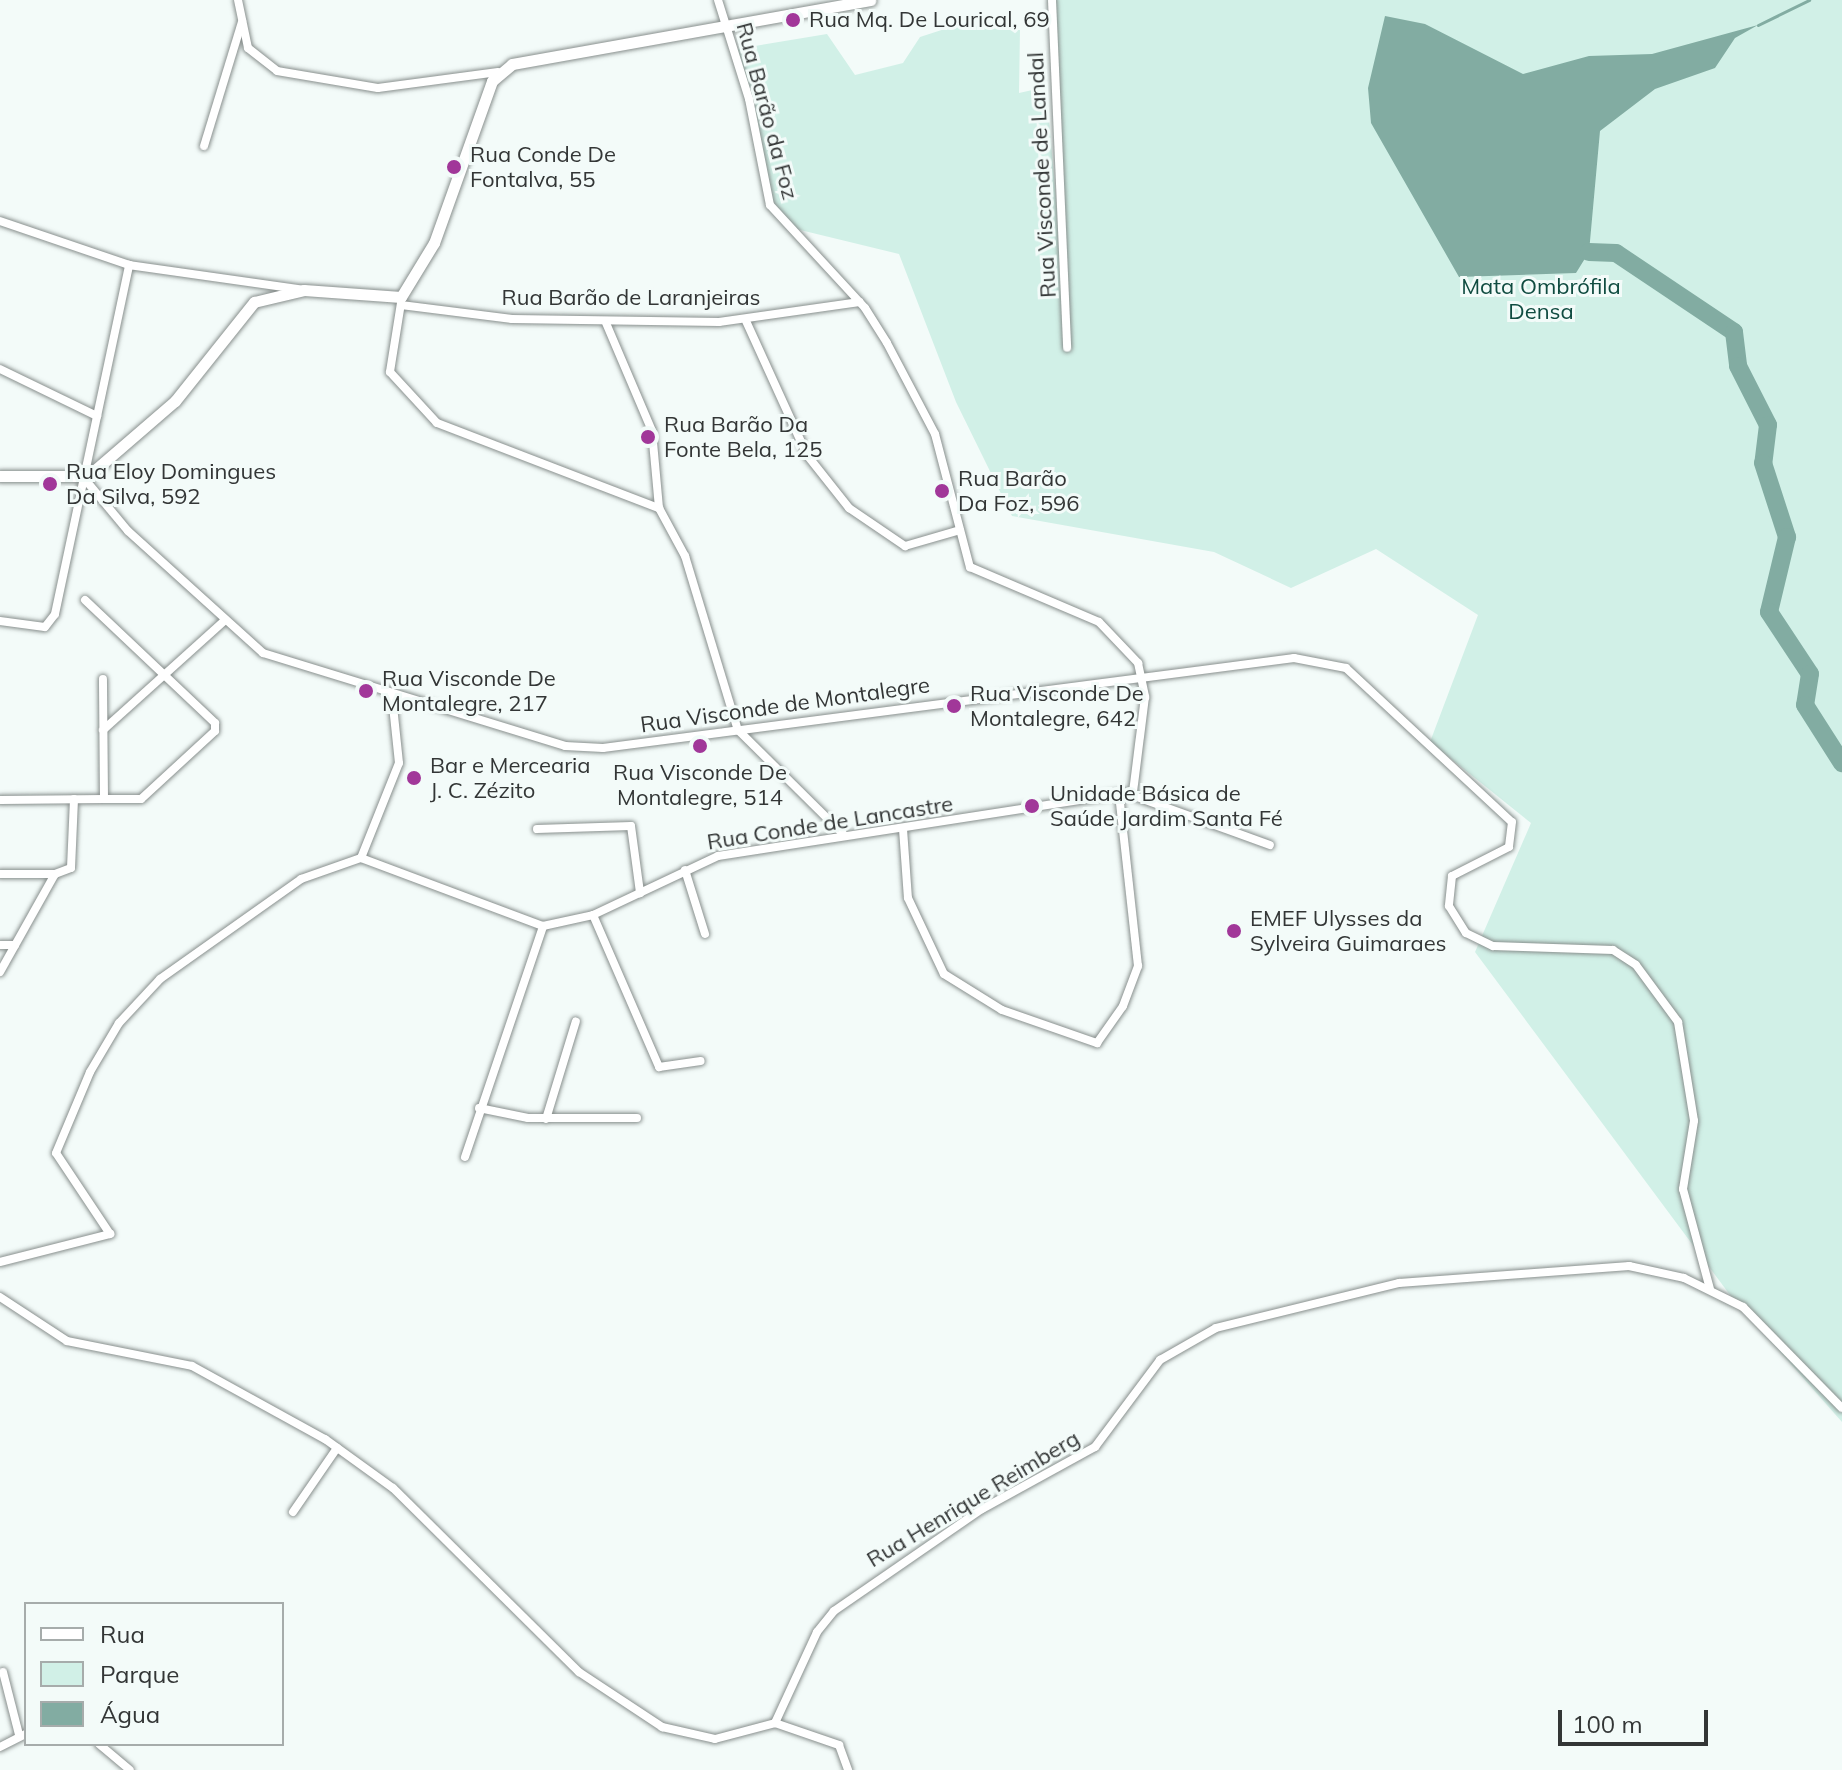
<!DOCTYPE html>
<html>
<head>
<meta charset="utf-8">
<style>
	body { margin:0 }
	#map { position:relative; width:1842px; height:1770px; overflow:hidden; background:#f3fbf9; font-family:Mulish,sans-serif }
	div>[style] { position:absolute }
	.green>* { inset:0; background:#d1f0e7 }
	.water>* { inset:0; background:#82aca2 }
	.stream>* { height:3px; margin:-1.5px; padding:0 1.5px; transform-origin:1.5px; border-radius:1.5px; background:#82aca2 }
	.river>* { height:18px; margin:-9px; padding:0 9px; transform-origin:9px; border-radius:9px; background:#82aca2 }
	.roads { filter:drop-shadow(0 0 2px #888f8d) drop-shadow(0 0 2px #888f8d) }
	.minor>* { height:8px; margin:-4px; padding:0 4px; transform-origin:4px; border-radius:4px; background:#fff }
	.secondary>* { height:11px; margin:-5.5px; padding:0 5.5px; transform-origin:5.5px; border-radius:5.5px; background:#fff }
	.dots>* { width:22px; height:22px; translate:-50% -50%; box-sizing:border-box; border:4px solid #f3fbf9; border-radius:50% }
	span { translate:-50% -50%; white-space:nowrap; text-align:center; line-height:1.15; -webkit-text-stroke:6px #f3fbf9; paint-order:stroke }
	.poi-label { font-size:22px; color:#333636 }
	.left { translate:0 -50%; text-align:left }
	.street-label { font-size:22px; color:#333636 }
	.park-label { font-size:22px; color:#104c41 }
	.legend { position:absolute; left:24px; top:1602px; width:260px; height:144px; box-sizing:border-box; background:#f3fbf9; border:2px solid #a6acab; margin:0; padding:10px 14px; list-style:none; font-size:24px; color:#333636 }
	.legend li { display:flex; align-items:center; gap:16px; height:40px }
	.legend b { width:40px; border:2px solid #a6acab }
	.scale { position:absolute; left:1558px; top:1710px; width:150px; height:36px; box-sizing:border-box; border:4px solid #333636; border-top:0; padding-left:10px; font-size:24px; line-height:28px; white-space:nowrap; color:#333636; -webkit-text-stroke:6px #f3fbf9; paint-order:stroke }
</style>
</head>
<body>
<div id="map">
	<div class="green">
		<div style="clip-path:polygon(1055px 0,1842px 0,1842px 1422px,1730px 1295px,1475px 952px,1531px 823px,1430px 742px,1478px 615px,1376px 549px,1291px 588px,1214px 552px,1012px 516px,956px 402px,899px 254px,792px 228px,773px 209px,737px 49px,827px 34px,855px 75px,903px 63px,920px 37px,957px 25px,1020px 29px,1019px 93px,1046px 87px,1067px 321px)"></div>
	</div>
	<div class="water">
		<div style="clip-path:polygon(1385px 16px,1425px 24px,1523px 74px,1589px 56px,1652px 54px,1758px 25px,1735px 38px,1715px 68px,1655px 89px,1600px 131px,1589px 252px,1576px 273px,1459px 277px,1371px 123px,1368px 88px)"></div>
	</div>
	<div class="stream">
		<div style="left:1758px;top:25px;width:57px;rotate:-26.1deg"></div>
	</div>
	<div class="river">
		<div style="left:1589px;top:252px;width:27px;rotate:2deg"></div>
		<div style="left:1616px;top:253px;width:142px;rotate:33.8deg"></div>
		<div style="left:1734px;top:332px;width:34px;rotate:83deg"></div>
		<div style="left:1738px;top:366px;width:66px;rotate:63deg"></div>
		<div style="left:1768px;top:425px;width:38px;rotate:97deg"></div>
		<div style="left:1763px;top:463px;width:78px;rotate:72deg"></div>
		<div style="left:1787px;top:537px;width:77px;rotate:103.5deg"></div>
		<div style="left:1769px;top:612px;width:74px;rotate:56.5deg"></div>
		<div style="left:1810px;top:674px;width:31px;rotate:99deg"></div>
		<div style="left:1805px;top:705px;width:69px;rotate:57.5deg"></div>
	</div>
	<div class="roads">
		<div class="minor">
			<div style="left:238px;top:0;width:49px;rotate:78.2deg"></div>
			<div style="left:248px;top:48px;width:37px;rotate:38deg"></div>
			<div style="left:277px;top:71px;width:102px;rotate:9.6deg"></div>
			<div style="left:378px;top:88px;width:121px;rotate:-7.6deg"></div>
			<div style="left:718px;top:0;width:104px;rotate:72.6deg"></div>
			<div style="left:749px;top:99px;width:108px;rotate:78.8deg"></div>
			<div style="left:770px;top:205px;width:140px;rotate:47.3deg"></div>
			<div style="left:865px;top:308px;width:41px;rotate:57.8deg"></div>
			<div style="left:887px;top:343px;width:103px;rotate:62.2deg"></div>
			<div style="left:935px;top:434px;width:138px;rotate:75.3deg"></div>
			<div style="left:970px;top:567px;width:140px;rotate:23.1deg"></div>
			<div style="left:1099px;top:622px;width:57px;rotate:46.4deg"></div>
			<div style="left:1138px;top:663px;width:35px;rotate:78deg"></div>
			<div style="left:1145px;top:697px;width:96px;rotate:97.2deg"></div>
			<div style="left:1052px;top:0;width:348px;rotate:87.5deg"></div>
			<div style="left:204px;top:146px;width:130px;rotate:-73deg"></div>
			<div style="left:0;top:221px;width:136px;rotate:18.8deg"></div>
			<div style="left:129px;top:265px;width:177px;rotate:8.1deg"></div>
			<div style="left:401px;top:303px;width:70px;rotate:99.1deg"></div>
			<div style="left:390px;top:372px;width:69px;rotate:47.3deg"></div>
			<div style="left:437px;top:423px;width:238px;rotate:21deg"></div>
			<div style="left:401px;top:305px;width:112px;rotate:7.2deg"></div>
			<div style="left:512px;top:319px;width:207px;rotate:0.8deg"></div>
			<div style="left:719px;top:322px;width:142px;rotate:-8.1deg"></div>
			<div style="left:746px;top:321px;width:147px;rotate:65.5deg"></div>
			<div style="left:807px;top:455px;width:68px;rotate:51.6deg"></div>
			<div style="left:849px;top:508px;width:68px;rotate:34.2deg"></div>
			<div style="left:905px;top:546px;width:57px;rotate:-16.2deg"></div>
			<div style="left:606px;top:323px;width:117px;rotate:66.9deg"></div>
			<div style="left:652px;top:431px;width:77px;rotate:84.8deg"></div>
			<div style="left:659px;top:508px;width:55px;rotate:61.6deg"></div>
			<div style="left:685px;top:556px;width:182px;rotate:73.1deg"></div>
			<div style="left:738px;top:730px;width:149px;rotate:44.7deg"></div>
			<div style="left:0;top:369px;width:108px;rotate:25.9deg"></div>
			<div style="left:88px;top:483px;width:62px;rotate:50.2deg"></div>
			<div style="left:128px;top:531px;width:182px;rotate:42.1deg"></div>
			<div style="left:263px;top:653px;width:316px;rotate:17.1deg"></div>
			<div style="left:565px;top:746px;width:38px;rotate:3deg"></div>
			<div style="left:603px;top:748px;width:697px;rotate:-7.42deg"></div>
			<div style="left:1294px;top:658px;width:53px;rotate:10.9deg"></div>
			<div style="left:1346px;top:668px;width:226px;rotate:42.9deg"></div>
			<div style="left:1512px;top:822px;width:25px;rotate:97deg"></div>
			<div style="left:1509px;top:847px;width:64px;rotate:153deg"></div>
			<div style="left:1452px;top:876px;width:30px;rotate:96deg"></div>
			<div style="left:1449px;top:906px;width:32px;rotate:58deg"></div>
			<div style="left:1466px;top:933px;width:30px;rotate:26deg"></div>
			<div style="left:1493px;top:946px;width:120px;rotate:1.9deg"></div>
			<div style="left:1613px;top:950px;width:27px;rotate:33deg"></div>
			<div style="left:1636px;top:965px;width:71px;rotate:53.6deg"></div>
			<div style="left:1678px;top:1022px;width:100px;rotate:80.8deg"></div>
			<div style="left:1694px;top:1121px;width:69px;rotate:99.2deg"></div>
			<div style="left:1683px;top:1189px;width:104px;rotate:74.9deg"></div>
			<div style="left:85px;top:600px;width:179px;rotate:43.4deg"></div>
			<div style="left:215px;top:723px;width:8px;rotate:90deg"></div>
			<div style="left:215px;top:731px;width:100px;rotate:137.4deg"></div>
			<div style="left:141px;top:799px;width:37px;rotate:180deg"></div>
			<div style="left:104px;top:799px;width:120px;rotate:-90.5deg"></div>
			<div style="left:0;top:621px;width:45px;rotate:7.6deg"></div>
			<div style="left:45px;top:627px;width:16px;rotate:-52deg"></div>
			<div style="left:55px;top:614px;width:357px;rotate:-78deg"></div>
			<div style="left:103px;top:730px;width:163px;rotate:-42deg"></div>
			<div style="left:0;top:800px;width:104px;rotate:-0.6deg"></div>
			<div style="left:537px;top:829px;width:94px;rotate:-1.8deg"></div>
			<div style="left:631px;top:826px;width:68px;rotate:82.3deg"></div>
			<div style="left:903px;top:829px;width:69px;rotate:85.9deg"></div>
			<div style="left:908px;top:898px;width:84px;rotate:64.7deg"></div>
			<div style="left:944px;top:974px;width:68px;rotate:31.8deg"></div>
			<div style="left:1002px;top:1010px;width:101px;rotate:19.2deg"></div>
			<div style="left:1097px;top:1043px;width:45px;rotate:-54.9deg"></div>
			<div style="left:1123px;top:1006px;width:43px;rotate:-69.4deg"></div>
			<div style="left:1138px;top:966px;width:173px;rotate:-96.3deg"></div>
			<div style="left:361px;top:858px;width:194px;rotate:20.5deg"></div>
			<div style="left:543px;top:926px;width:51px;rotate:-12.4deg"></div>
			<div style="left:593px;top:915px;width:138px;rotate:-25.3deg"></div>
			<div style="left:718px;top:856px;width:413px;rotate:-8.8deg"></div>
			<div style="left:1126px;top:793px;width:153px;rotate:19.9deg"></div>
			<div style="left:685px;top:870px;width:67px;rotate:72.6deg"></div>
			<div style="left:0;top:874px;width:55px"></div>
			<div style="left:593px;top:915px;width:166px;rotate:66.5deg"></div>
			<div style="left:659px;top:1067px;width:42px;rotate:-8.1deg"></div>
			<div style="left:0;top:945px;width:15px"></div>
			<div style="left:0;top:972px;width:112px;rotate:-60.7deg"></div>
			<div style="left:55px;top:874px;width:17px;rotate:-21deg"></div>
			<div style="left:71px;top:868px;width:69px;rotate:-87.5deg"></div>
			<div style="left:479px;top:1108px;width:50px;rotate:11.5deg"></div>
			<div style="left:528px;top:1118px;width:109px"></div>
			<div style="left:546px;top:1119px;width:102px;rotate:-73deg"></div>
			<div style="left:465px;top:1157px;width:244px;rotate:-71.3deg"></div>
			<div style="left:0;top:1262px;width:114px;rotate:-14.3deg"></div>
			<div style="left:110px;top:1234px;width:97px;rotate:-123.7deg"></div>
			<div style="left:56px;top:1153px;width:88px;rotate:-67.2deg"></div>
			<div style="left:90px;top:1072px;width:57px;rotate:-59.4deg"></div>
			<div style="left:119px;top:1023px;width:60px;rotate:-47deg"></div>
			<div style="left:160px;top:979px;width:173px;rotate:-35.3deg"></div>
			<div style="left:301px;top:879px;width:64px;rotate:-19.3deg"></div>
			<div style="left:361px;top:858px;width:102px;rotate:-68.2deg"></div>
			<div style="left:399px;top:763px;width:67px;rotate:-96deg"></div>
			<div style="left:0;top:1297px;width:80px;rotate:33.3deg"></div>
			<div style="left:67px;top:1341px;width:127px;rotate:11.3deg"></div>
			<div style="left:192px;top:1366px;width:152px;rotate:28.8deg"></div>
			<div style="left:325px;top:1439px;width:84px;rotate:35.8deg"></div>
			<div style="left:393px;top:1488px;width:262px;rotate:44.7deg"></div>
			<div style="left:579px;top:1672px;width:100px;rotate:33.5deg"></div>
			<div style="left:662px;top:1727px;width:54px;rotate:12.8deg"></div>
			<div style="left:715px;top:1739px;width:62px;rotate:-14.9deg"></div>
			<div style="left:775px;top:1723px;width:100px;rotate:-65.2deg"></div>
			<div style="left:817px;top:1632px;width:27px;rotate:-51deg"></div>
			<div style="left:834px;top:1611px;width:180px;rotate:-34.6deg"></div>
			<div style="left:982px;top:1509px;width:129px;rotate:-28.8deg"></div>
			<div style="left:1095px;top:1447px;width:109px;rotate:-53.2deg"></div>
			<div style="left:1160px;top:1360px;width:64px;rotate:-29.7deg"></div>
			<div style="left:1216px;top:1328px;width:188px;rotate:-13.8deg"></div>
			<div style="left:1399px;top:1283px;width:231px;rotate:-4.2deg"></div>
			<div style="left:1629px;top:1266px;width:56px;rotate:12.3deg"></div>
			<div style="left:1684px;top:1278px;width:66px;rotate:26.2deg"></div>
			<div style="left:1743px;top:1307px;width:141px;rotate:45.6deg"></div>
			<div style="left:293px;top:1512px;width:78px;rotate:-55.5deg"></div>
			<div style="left:3px;top:1672px;width:65px;rotate:75.7deg"></div>
			<div style="left:775px;top:1723px;width:68px;rotate:19deg"></div>
			<div style="left:839px;top:1745px;width:27px;rotate:70deg"></div>
			<div style="left:99px;top:1744px;width:40px;rotate:40deg"></div>
			<div style="left:0;top:1747px;width:29px;rotate:-27deg"></div>
		</div>
		<div class="secondary">
			<div style="left:0;top:476px;width:88px"></div>
			<div style="left:88px;top:476px;width:115px;rotate:-40.8deg"></div>
			<div style="left:175px;top:401px;width:127px;rotate:-51.4deg"></div>
			<div style="left:254px;top:302px;width:51px;rotate:-13.5deg"></div>
			<div style="left:304px;top:290px;width:97px;rotate:4.1deg"></div>
			<div style="left:401px;top:297px;width:63px;rotate:-58.6deg"></div>
			<div style="left:434px;top:243px;width:172px;rotate:-70.3deg"></div>
			<div style="left:492px;top:81px;width:26px;rotate:-40deg"></div>
			<div style="left:512px;top:64px;width:364px;rotate:-10.1deg"></div>
		</div>
	</div>
	<div class="dots">
		<div style="left:793px;top:20px;background:#a13799"></div>
		<div style="left:454px;top:167px;background:#a13799"></div>
		<div style="left:648px;top:437px;background:#a13799"></div>
		<div style="left:50px;top:484px;background:#a13799"></div>
		<div style="left:942px;top:491px;background:#a13799"></div>
		<div style="left:366px;top:691px;background:#a13799"></div>
		<div style="left:954px;top:706px;background:#a13799"></div>
		<div style="left:700px;top:746px;background:#a13799"></div>
		<div style="left:414px;top:778px;background:#a13799"></div>
		<div style="left:1032px;top:806px;background:#a13799"></div>
		<div style="left:1234px;top:931px;background:#a13799"></div>
	</div>
	<div class="poi-label">
		<span class="left" style="left:809px;top:20px">Rua Mq. De Lourical, 69</span>
		<span class="left" style="left:470px;top:167px">Rua Conde De<br>Fontalva, 55</span>
		<span class="left" style="left:664px;top:437px">Rua Barão Da<br>Fonte Bela, 125</span>
		<span class="left" style="left:66px;top:484px">Rua Eloy Domingues<br>Da Silva, 592</span>
		<span class="left" style="left:958px;top:491px">Rua Barão<br>Da Foz, 596</span>
		<span class="left" style="left:382px;top:691px">Rua Visconde De<br>Montalegre, 217</span>
		<span class="left" style="left:970px;top:706px">Rua Visconde De<br>Montalegre, 642</span>
		<span class="left" style="left:430px;top:778px">Bar e Mercearia<br>J. C. Zézito</span>
		<span style="left:700px;top:785px">Rua Visconde De<br>Montalegre, 514</span>
		<span class="left" style="left:1050px;top:806px">Unidade Básica de<br>Saúde Jardim Santa Fé</span>
		<span class="left" style="left:1250px;top:931px">EMEF Ulysses da<br>Sylveira Guimaraes</span>
	</div>
	<div class="street-label">
		<span style="left:767px;top:111px;rotate:75deg">Rua Barão da Foz</span>
		<span style="left:1042px;top:175px;rotate:-93deg">Rua Visconde de Landal</span>
		<span style="left:631px;top:298px">Rua Barão de Laranjeiras</span>
		<span style="left:785px;top:705px;rotate:-8deg">Rua Visconde de Montalegre</span>
		<span style="left:830px;top:823px;rotate:-9deg">Rua Conde de Lancastre</span>
		<span style="left:973px;top:1499px;rotate:-31deg">Rua Henrique Reimberg</span>
	</div>
	<div class="park-label">
		<span style="left:1541px;top:299px">Mata Ombrófila<br>Densa</span>
	</div>
	<ul class="legend">
	<li><b style="height:10px;background:#fff"></b>Rua</li>
	<li><b style="height:22px;background:#d1f0e7"></b>Parque</li>
	<li><b style="height:22px;background:#82aca2"></b>Água</li>
	</ul>
	<div class="scale">100 m</div>
</div>
</body>
</html>
